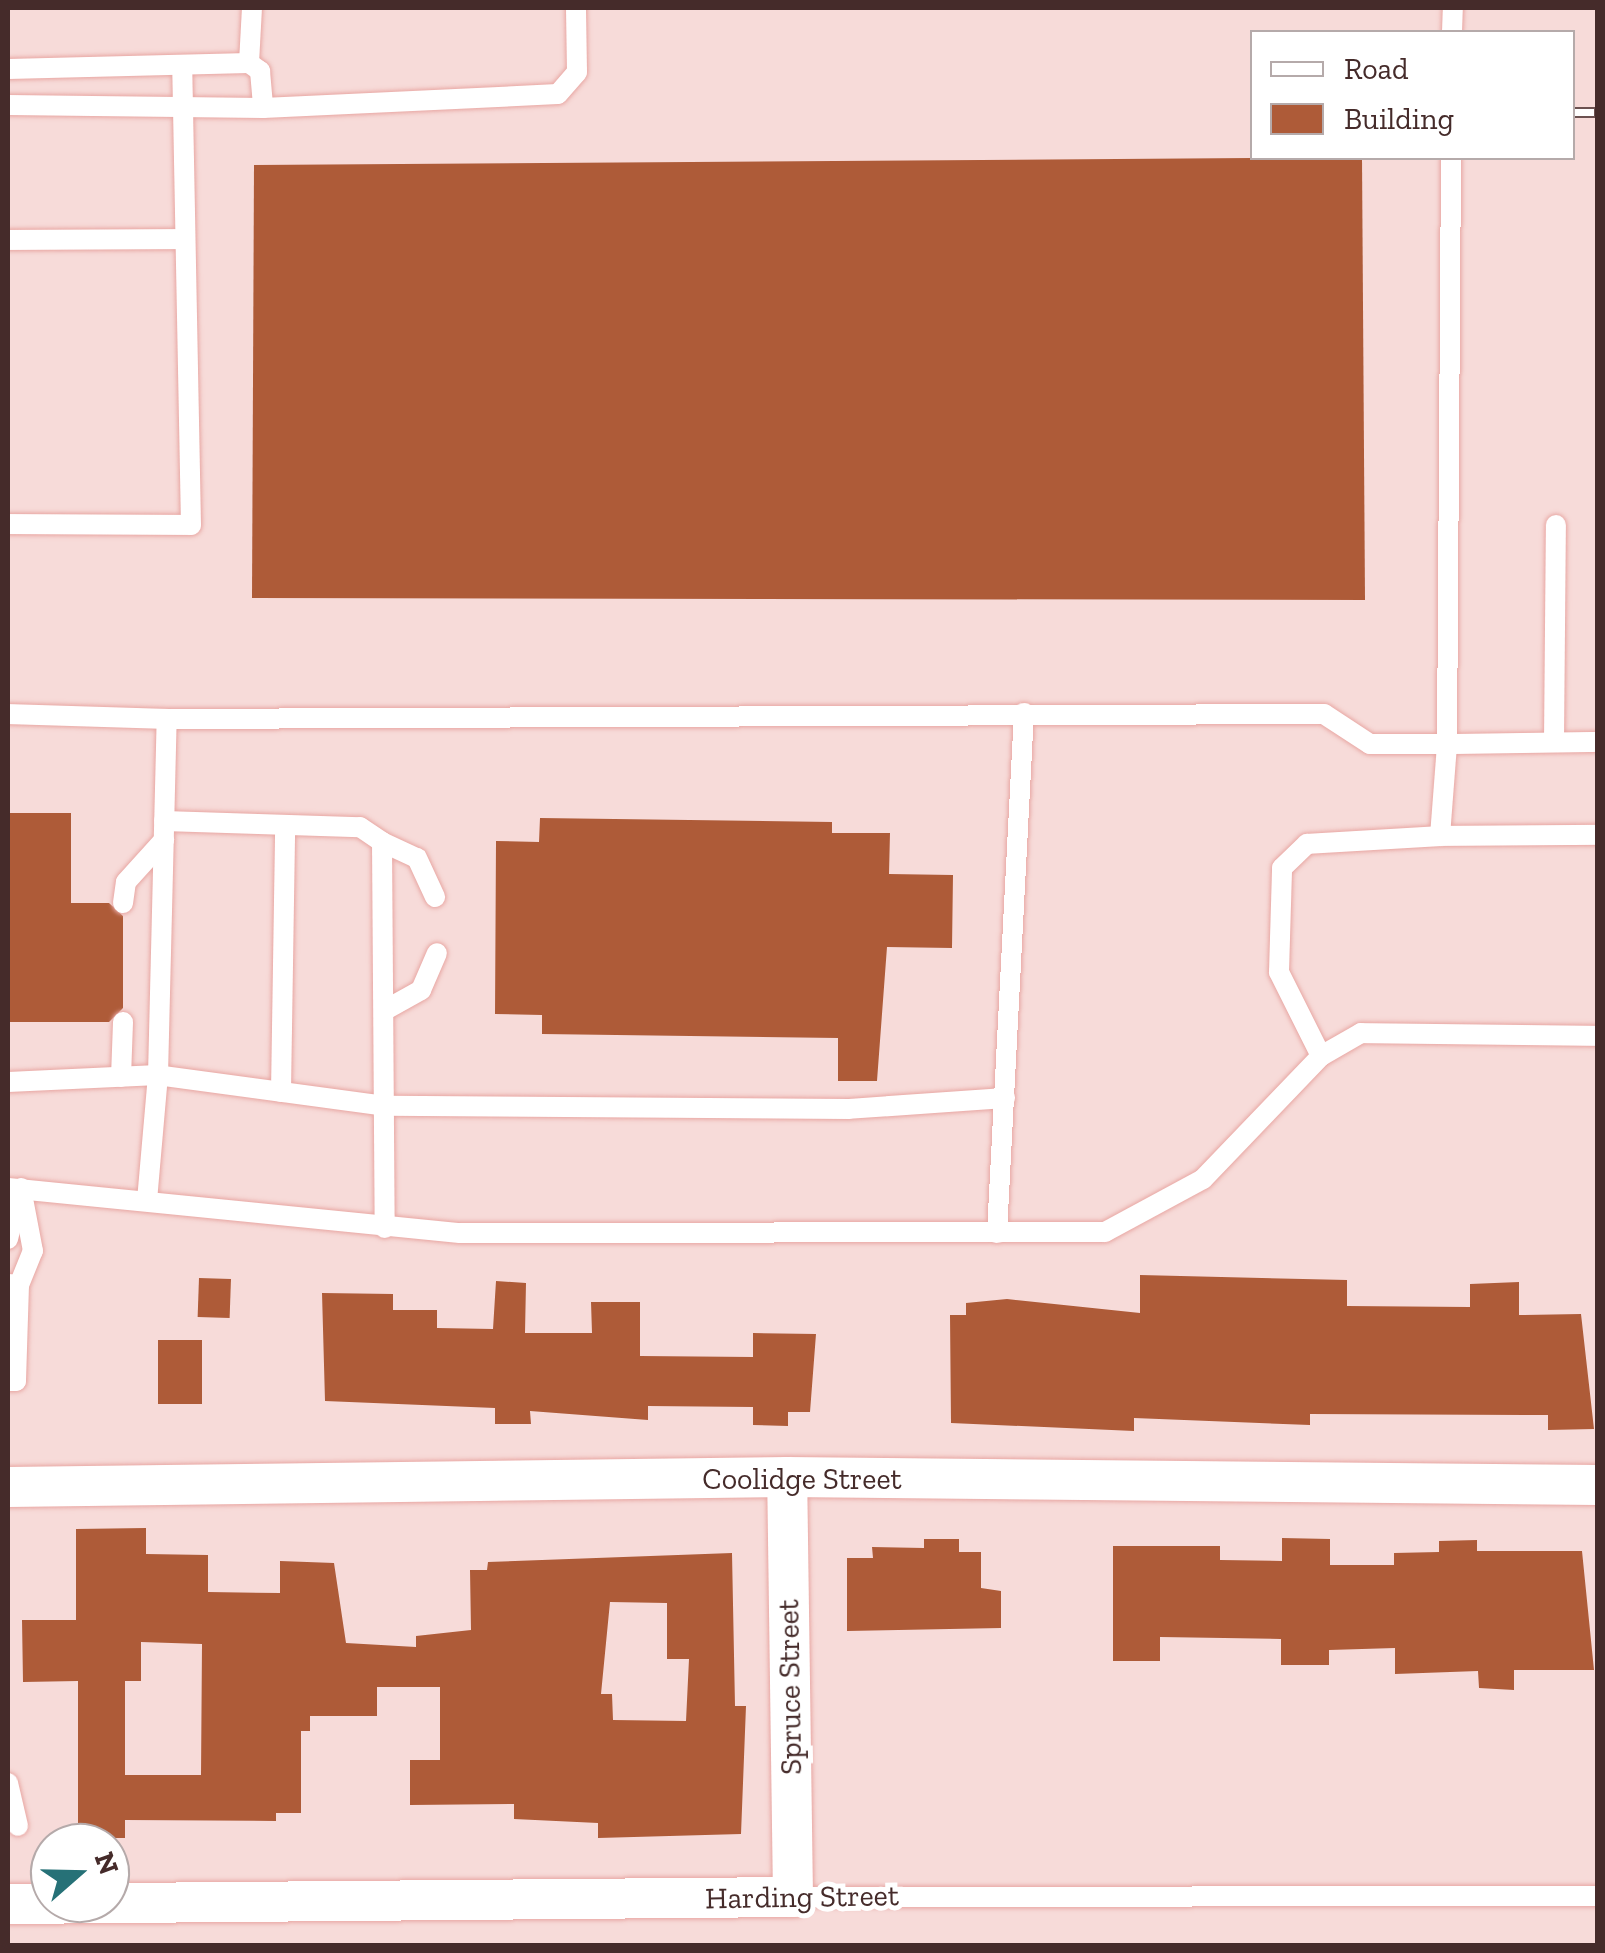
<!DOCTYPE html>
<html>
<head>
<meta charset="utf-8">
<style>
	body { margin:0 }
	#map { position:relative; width:1605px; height:1953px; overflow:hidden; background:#f7dbd9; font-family:"Zilla Slab",serif }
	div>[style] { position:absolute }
	.building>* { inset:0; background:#ae5b38; transform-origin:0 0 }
	.roads { filter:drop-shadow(0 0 2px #e8a7a3) drop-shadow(0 0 2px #e8a7a3) }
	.lane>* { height:20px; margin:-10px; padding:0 10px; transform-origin:10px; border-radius:10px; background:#fff }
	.street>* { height:40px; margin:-20px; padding:0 20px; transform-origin:20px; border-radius:20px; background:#fff }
	.rail>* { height:11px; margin-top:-5.5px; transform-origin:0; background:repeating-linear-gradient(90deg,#fff 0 22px,#6c5150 0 44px); box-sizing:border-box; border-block:2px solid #6c5150 }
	span { translate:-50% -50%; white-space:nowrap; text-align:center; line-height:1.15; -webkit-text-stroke:10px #fff; paint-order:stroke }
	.street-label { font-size:30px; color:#452b2a }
	.frame { position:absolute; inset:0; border:10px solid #452b2a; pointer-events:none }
	.legend { position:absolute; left:1250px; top:30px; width:325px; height:130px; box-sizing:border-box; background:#fff; border:2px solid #b5aaaa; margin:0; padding:12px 18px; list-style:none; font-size:30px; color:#452b2a }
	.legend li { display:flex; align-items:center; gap:20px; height:50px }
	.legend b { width:50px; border:2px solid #b5aaaa }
	.north { position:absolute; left:30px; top:1823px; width:100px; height:100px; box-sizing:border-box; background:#fff; border:2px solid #b5aaaa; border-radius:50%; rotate:70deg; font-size:28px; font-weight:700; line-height:40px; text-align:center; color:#452b2a }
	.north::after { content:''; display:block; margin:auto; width:35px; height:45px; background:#267177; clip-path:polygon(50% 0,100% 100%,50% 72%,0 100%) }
</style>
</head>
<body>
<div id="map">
	<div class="building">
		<div style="clip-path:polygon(1252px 158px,1362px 158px,1365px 600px,252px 598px,254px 165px)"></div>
		<div style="clip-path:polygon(8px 813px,71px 813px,71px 903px,109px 903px,123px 916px,123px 1008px,109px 1022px,8px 1022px)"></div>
		<div style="clip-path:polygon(540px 818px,832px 822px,832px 833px,890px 833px,889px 874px,953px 875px,952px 948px,887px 947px,877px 1081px,838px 1081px,838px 1038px,542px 1034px,542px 1015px,495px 1014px,496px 841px,539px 842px)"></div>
		<div style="clip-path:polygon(1140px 1275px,1347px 1280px,1347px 1306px,1470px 1307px,1470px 1284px,1519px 1282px,1519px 1315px,1581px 1314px,1594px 1429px,1548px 1430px,1548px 1415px,1310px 1414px,1310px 1425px,1134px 1418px,1134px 1431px,951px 1423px,950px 1315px,966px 1315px,966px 1303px,1007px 1299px,1140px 1313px)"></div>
		<div style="left:199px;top:1278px;width:32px;height:39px;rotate:2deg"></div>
		<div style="clip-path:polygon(496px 1281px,526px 1283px,525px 1333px,592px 1333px,591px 1302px,640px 1302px,640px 1356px,753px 1357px,753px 1333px,816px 1334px,810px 1412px,788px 1412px,788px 1426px,753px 1425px,753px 1407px,648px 1406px,648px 1420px,530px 1411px,531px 1424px,495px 1424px,495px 1408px,325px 1401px,322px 1293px,393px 1294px,393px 1310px,437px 1310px,437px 1328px,493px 1329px)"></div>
		<div style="left:202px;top:1340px;width:64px;height:44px;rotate:90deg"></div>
		<div style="clip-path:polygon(evenodd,146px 1528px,146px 1554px,208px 1555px,208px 1592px,280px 1593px,280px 1561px,334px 1563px,346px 1643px,416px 1647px,416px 1636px,471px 1630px,470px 1570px,487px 1570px,488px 1562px,732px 1553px,735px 1706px,746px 1706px,741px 1834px,598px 1838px,598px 1823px,514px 1819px,514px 1804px,410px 1805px,410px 1760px,440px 1760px,440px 1687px,377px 1687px,377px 1716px,310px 1716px,310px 1731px,301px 1731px,301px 1813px,276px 1813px,276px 1821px,125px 1820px,125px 1838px,78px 1838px,78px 1681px,23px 1682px,22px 1620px,76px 1620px,76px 1529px,146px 1528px,610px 1602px,667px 1603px,667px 1659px,689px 1659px,686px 1721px,613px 1720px,612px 1694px,601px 1694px,610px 1602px,146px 1528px,141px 1642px,202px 1644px,201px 1775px,125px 1775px,125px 1681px,141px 1681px,141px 1642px)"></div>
		<div style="clip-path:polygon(1282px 1538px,1330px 1539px,1330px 1565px,1394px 1565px,1394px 1553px,1439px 1552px,1439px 1541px,1477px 1540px,1477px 1551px,1582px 1551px,1594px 1670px,1514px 1670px,1514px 1690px,1479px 1688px,1478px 1671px,1395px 1674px,1395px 1648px,1329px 1650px,1329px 1665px,1281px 1665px,1281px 1639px,1160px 1637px,1160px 1661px,1113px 1661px,1113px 1546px,1220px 1546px,1220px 1560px,1282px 1561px)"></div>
		<div style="clip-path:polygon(924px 1539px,959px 1539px,959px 1552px,981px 1552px,981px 1588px,1001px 1591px,1001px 1628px,847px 1631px,847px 1558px,873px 1558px,872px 1547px,924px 1548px)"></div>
	</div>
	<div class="roads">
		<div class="lane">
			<div style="left:1452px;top:32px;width:24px;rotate:-88deg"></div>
			<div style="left:249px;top:63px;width:55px;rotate:-86.9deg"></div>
			<div style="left:8px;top:69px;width:241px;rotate:-1.4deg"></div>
			<div style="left:249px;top:63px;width:14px;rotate:36deg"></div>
			<div style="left:260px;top:71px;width:37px;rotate:85deg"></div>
			<div style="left:263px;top:108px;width:255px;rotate:-179.3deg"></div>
			<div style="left:263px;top:108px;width:295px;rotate:-2.7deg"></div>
			<div style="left:558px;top:94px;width:29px;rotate:-49deg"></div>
			<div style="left:577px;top:72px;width:64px;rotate:-90.9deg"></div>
			<div style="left:8px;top:240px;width:177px;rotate:-0.3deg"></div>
			<div style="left:8px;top:524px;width:183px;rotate:0.3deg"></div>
			<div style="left:191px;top:525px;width:454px;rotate:-91.1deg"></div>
			<div style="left:8px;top:714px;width:159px;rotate:1.8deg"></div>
			<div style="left:1554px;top:742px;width:217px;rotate:-89.5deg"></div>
			<div style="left:164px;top:821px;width:196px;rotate:1.8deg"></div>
			<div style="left:360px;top:827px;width:27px;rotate:34deg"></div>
			<div style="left:382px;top:842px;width:386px;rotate:89.6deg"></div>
			<div style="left:1440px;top:836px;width:158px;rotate:-0.4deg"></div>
			<div style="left:382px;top:842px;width:38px;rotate:25deg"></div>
			<div style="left:417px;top:858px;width:43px;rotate:65.2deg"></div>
			<div style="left:123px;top:903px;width:21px;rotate:-82deg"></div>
			<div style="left:126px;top:882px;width:57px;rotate:-47.9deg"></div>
			<div style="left:387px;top:1009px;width:39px;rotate:-29deg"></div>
			<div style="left:421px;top:990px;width:40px;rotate:-66.6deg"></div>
			<div style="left:1321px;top:1056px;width:94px;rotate:-116.6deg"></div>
			<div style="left:1279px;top:972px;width:104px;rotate:-88.3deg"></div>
			<div style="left:1282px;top:868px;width:35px;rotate:-44deg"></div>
			<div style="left:1307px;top:844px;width:133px;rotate:-3.4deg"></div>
			<div style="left:1440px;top:836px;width:92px;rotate:-85.6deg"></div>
			<div style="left:1447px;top:744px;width:151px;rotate:-0.8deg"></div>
			<div style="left:121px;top:1077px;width:55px;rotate:-87.9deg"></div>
			<div style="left:8px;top:1082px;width:150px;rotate:-2.7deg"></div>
			<div style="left:158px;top:1075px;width:126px;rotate:95deg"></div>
			<div style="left:281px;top:1092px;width:267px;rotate:-89.1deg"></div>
			<div style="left:1005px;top:1098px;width:156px;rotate:176deg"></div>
			<div style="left:849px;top:1109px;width:463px;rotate:-179.6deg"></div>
			<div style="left:386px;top:1106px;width:230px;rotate:-172.3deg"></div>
			<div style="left:158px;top:1075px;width:356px;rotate:-88.6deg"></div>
			<div style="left:167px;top:719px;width:1157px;rotate:-0.25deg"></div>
			<div style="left:1324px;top:714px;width:55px;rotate:33.1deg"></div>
			<div style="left:1370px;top:744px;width:77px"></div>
			<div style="left:1447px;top:744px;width:586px;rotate:-89.61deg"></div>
			<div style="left:8px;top:1188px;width:454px;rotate:5.7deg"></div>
			<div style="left:460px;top:1233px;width:645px;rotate:-0.09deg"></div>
			<div style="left:1105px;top:1232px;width:111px;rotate:-28.4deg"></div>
			<div style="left:1203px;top:1179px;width:170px;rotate:-46.2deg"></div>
			<div style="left:1321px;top:1056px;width:46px;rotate:-29.9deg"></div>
			<div style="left:1361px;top:1033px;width:237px;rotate:0.7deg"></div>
			<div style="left:997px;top:1233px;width:521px;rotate:-87.03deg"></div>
			<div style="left:8px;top:1239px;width:46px;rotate:-76.3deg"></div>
			<div style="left:8px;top:1284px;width:11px;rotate:5deg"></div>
			<div style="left:19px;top:1285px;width:96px;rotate:91.8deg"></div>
			<div style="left:16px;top:1381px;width:8px;rotate:180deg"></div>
			<div style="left:19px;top:1285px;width:37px;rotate:-68deg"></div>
			<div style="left:33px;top:1251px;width:64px;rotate:-100.8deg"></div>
			<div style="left:8px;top:1783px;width:44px;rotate:76.9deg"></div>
			<div style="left:793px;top:1897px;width:805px;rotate:-0.07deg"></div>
		</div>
		<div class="street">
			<div style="left:8px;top:1487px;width:779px;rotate:-0.74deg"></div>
			<div style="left:787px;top:1477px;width:811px;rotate:0.57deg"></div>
			<div style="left:8px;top:1904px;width:785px;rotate:-0.51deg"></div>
			<div style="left:793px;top:1897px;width:420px;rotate:-90.8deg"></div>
		</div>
	</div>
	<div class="rail">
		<div style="left:1572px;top:112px;width:26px"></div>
	</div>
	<div class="street-label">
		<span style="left:802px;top:1479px">Coolidge Street</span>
		<span style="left:790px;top:1687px;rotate:-91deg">Spruce Street</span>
		<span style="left:802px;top:1897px;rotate:-1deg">Harding Street</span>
	</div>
	<div class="frame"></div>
	<ul class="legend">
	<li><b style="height:12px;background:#fff"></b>Road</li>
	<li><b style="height:28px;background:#ae5b38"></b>Building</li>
	</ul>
	<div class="north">N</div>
</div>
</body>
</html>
